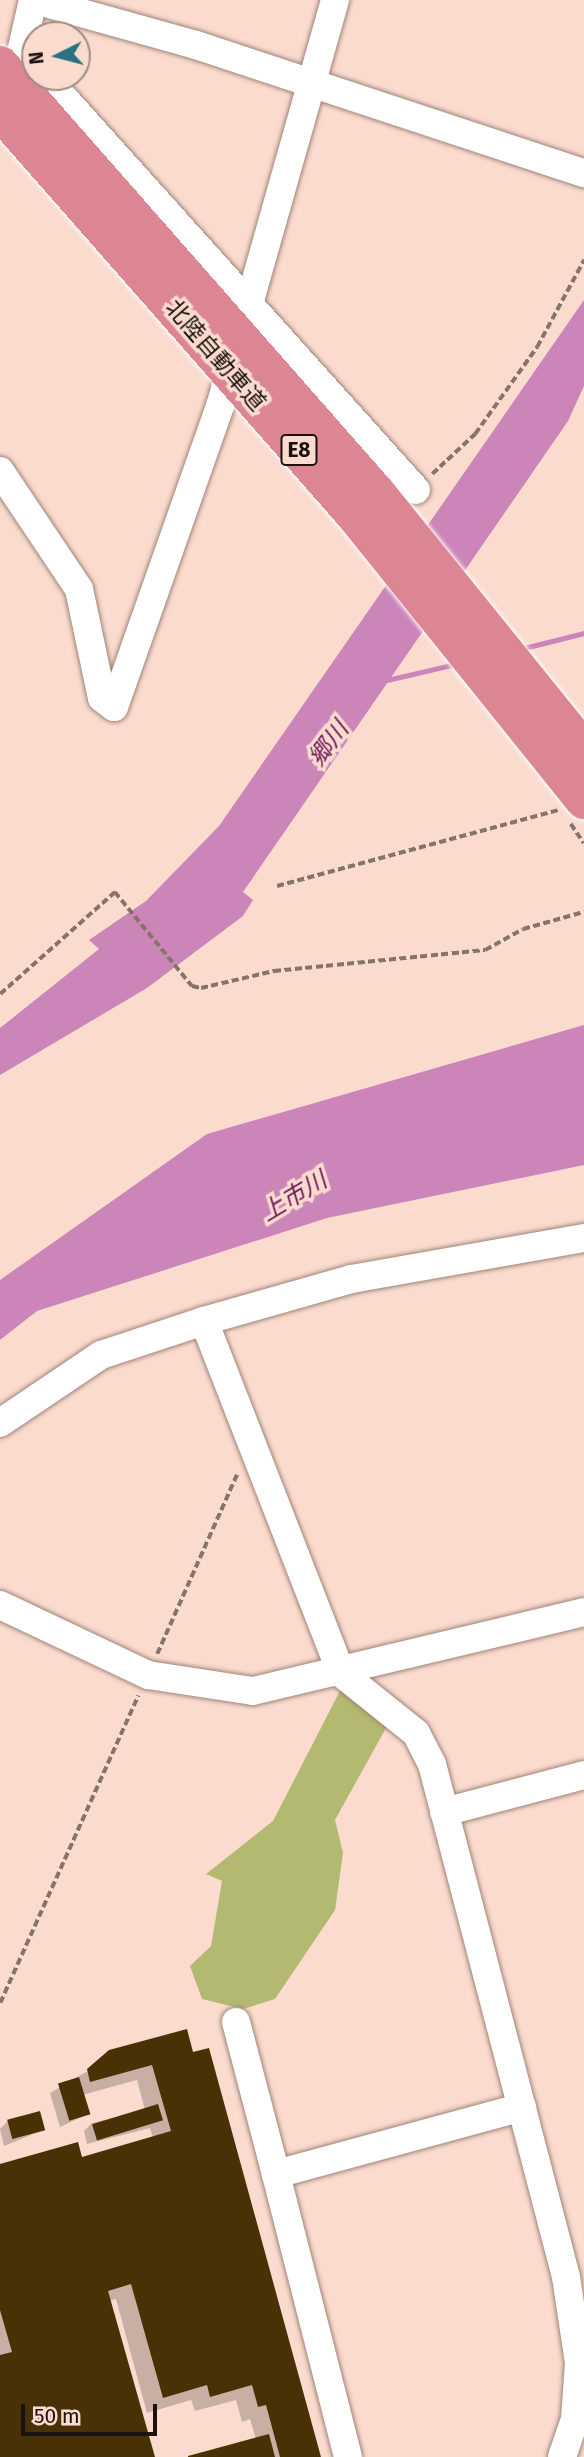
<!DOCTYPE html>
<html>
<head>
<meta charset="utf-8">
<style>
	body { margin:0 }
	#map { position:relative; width:584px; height:2457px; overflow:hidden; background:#fadbce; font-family:"Fira Sans","Noto Sans JP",sans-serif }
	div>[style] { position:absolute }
	.green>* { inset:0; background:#b3b970 }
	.water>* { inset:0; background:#cb85b9 }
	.shadow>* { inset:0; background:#0003 }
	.stream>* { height:5px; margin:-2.5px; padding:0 2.5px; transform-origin:2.5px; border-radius:2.5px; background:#cb85b9 }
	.building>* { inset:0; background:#483105; transform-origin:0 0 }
	.path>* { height:3.5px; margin-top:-1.75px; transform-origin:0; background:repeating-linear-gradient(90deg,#87736a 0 7px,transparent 0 10.5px) }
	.roads { filter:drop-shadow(0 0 2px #a08478) drop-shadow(0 0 2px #a08478) }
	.minor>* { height:28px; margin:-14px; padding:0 14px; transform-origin:14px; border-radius:14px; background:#fff }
	.bridges { filter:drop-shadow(0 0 2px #fff) drop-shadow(0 0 2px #fff) }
	.highway-bridge>* { height:38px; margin:-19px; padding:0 19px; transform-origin:19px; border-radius:19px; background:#dc8693 }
	span { translate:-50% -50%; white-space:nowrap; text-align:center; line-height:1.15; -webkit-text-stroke:7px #fadbce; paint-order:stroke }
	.shield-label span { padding:2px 5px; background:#fadbce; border:2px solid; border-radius:5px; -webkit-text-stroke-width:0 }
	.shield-label { font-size:21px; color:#1c120d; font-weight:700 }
	.street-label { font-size:23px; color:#1c120d }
	.water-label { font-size:24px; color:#6a185b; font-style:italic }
	.north { position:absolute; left:21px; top:21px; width:70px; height:70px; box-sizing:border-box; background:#fadbce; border:2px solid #a18b81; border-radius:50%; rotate:264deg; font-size:19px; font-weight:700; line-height:28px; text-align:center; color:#1c120d }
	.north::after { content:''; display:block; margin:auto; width:24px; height:32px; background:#2b7180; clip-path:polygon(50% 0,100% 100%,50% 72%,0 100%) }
	.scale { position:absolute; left:21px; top:2404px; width:136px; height:32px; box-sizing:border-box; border:4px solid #1c120d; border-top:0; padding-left:9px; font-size:21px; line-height:24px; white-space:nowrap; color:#1c120d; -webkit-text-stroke:5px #fadbce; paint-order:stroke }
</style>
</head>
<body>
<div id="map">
	<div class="green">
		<div style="clip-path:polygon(343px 1685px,396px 1710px,335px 1820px,343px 1853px,335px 1910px,275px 1999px,243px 2009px,202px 1999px,190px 1966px,211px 1946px,222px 1881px,206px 1874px,273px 1821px)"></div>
	</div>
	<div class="water">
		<div style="clip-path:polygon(584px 300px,584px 386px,568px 421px,243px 892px,253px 900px,243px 916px,147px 988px,0 1075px,0 1028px,99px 949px,89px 940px,146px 901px,219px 826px)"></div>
		<div style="clip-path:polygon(584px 1025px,584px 1165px,327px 1218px,37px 1311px,0 1340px,0 1280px,207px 1134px)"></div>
	</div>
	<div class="shadow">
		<div style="clip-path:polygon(185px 2031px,319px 2457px,191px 2457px,256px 2439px,250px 2419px,242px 2422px,236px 2400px,195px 2411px,191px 2400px,147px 2413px,116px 2299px,109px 2301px,153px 2457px,0 2457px,0 2165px,81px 2159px,153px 2138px,150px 2128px,87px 2144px,84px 2131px,92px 2123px,145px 2110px,137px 2080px,82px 2095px,88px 2114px,60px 2127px,50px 2093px,88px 2071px)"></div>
		<div style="clip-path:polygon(8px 2121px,43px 2130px,4px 2146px,0 2129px)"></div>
	</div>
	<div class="stream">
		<div style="left:520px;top:649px;width:66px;rotate:-14deg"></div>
		<div style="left:387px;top:680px;width:71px;rotate:-13.1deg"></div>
	</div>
	<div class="building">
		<div style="clip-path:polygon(187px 2029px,193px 2052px,209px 2048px,321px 2457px,280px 2457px,266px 2405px,258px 2407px,252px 2385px,210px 2397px,207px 2385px,163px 2398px,131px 2284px,108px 2291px,155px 2457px,0 2457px,0 2355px,12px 2352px,0 2310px,0 2164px,78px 2142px,82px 2157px,171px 2131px,152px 2065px,90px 2082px,87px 2069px,109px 2050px)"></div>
		<div style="left:79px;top:2077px;width:39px;height:22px;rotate:73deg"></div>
		<div style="left:158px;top:2104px;width:17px;height:69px;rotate:73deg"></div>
		<div style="left:40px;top:2111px;width:20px;height:34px;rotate:75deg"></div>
		<div style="clip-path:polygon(269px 2434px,275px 2457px,188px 2457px,188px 2456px)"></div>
	</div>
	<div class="path">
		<div style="left:432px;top:474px;width:59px;rotate:-42.9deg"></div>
		<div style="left:475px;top:434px;width:107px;rotate:-54.5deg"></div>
		<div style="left:537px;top:347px;width:99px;rotate:-61.6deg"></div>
		<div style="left:571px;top:824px;width:23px;rotate:56deg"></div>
		<div style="left:277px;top:886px;width:292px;rotate:-15.1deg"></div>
		<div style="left:0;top:994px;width:154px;rotate:-41.6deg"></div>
		<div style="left:115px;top:892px;width:122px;rotate:50.7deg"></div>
		<div style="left:192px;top:986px;width:9px;rotate:13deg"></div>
		<div style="left:201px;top:988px;width:75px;rotate:-13.1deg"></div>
		<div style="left:274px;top:971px;width:212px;rotate:-5.7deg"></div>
		<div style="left:485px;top:950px;width:43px;rotate:-28.9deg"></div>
		<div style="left:523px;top:929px;width:63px;rotate:-15.6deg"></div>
		<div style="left:157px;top:1654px;width:199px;rotate:-66deg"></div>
		<div style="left:0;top:2003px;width:337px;rotate:-65.8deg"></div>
	</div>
	<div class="roads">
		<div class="minor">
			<div style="left:35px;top:0;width:167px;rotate:15.6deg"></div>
			<div style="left:196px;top:45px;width:409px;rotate:18.3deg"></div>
			<div style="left:45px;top:77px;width:555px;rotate:48.07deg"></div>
			<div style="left:11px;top:96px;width:98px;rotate:-77.1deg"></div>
			<div style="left:0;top:471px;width:142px;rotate:56.2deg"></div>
			<div style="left:79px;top:589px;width:111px;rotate:78.1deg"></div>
			<div style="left:102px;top:698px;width:15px;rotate:37deg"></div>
			<div style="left:114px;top:707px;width:322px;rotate:-70.6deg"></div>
			<div style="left:221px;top:403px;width:419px;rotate:-74.2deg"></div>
			<div style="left:204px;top:1321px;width:378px;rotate:68.7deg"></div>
			<div style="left:341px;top:1673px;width:96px;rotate:38.7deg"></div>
			<div style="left:416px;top:1733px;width:35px;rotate:63deg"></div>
			<div style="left:432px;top:1764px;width:530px;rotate:75.36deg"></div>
			<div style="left:566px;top:2277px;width:87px;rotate:81.4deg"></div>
			<div style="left:579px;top:2363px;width:56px;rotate:94.1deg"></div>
			<div style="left:575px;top:2419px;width:40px;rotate:108.9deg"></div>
			<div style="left:0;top:1423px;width:122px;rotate:-34deg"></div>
			<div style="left:101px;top:1355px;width:108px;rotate:-18.3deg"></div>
			<div style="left:204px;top:1321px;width:153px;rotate:-15.9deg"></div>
			<div style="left:351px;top:1279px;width:237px;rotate:-10deg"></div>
			<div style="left:0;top:1605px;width:164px;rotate:25.3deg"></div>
			<div style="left:148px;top:1675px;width:106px;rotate:8.7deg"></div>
			<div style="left:253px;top:1691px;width:340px;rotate:-13.4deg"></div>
			<div style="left:444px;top:1812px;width:145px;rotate:-14.8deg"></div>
			<div style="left:236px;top:2022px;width:157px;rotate:75.3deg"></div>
			<div style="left:348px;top:2457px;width:292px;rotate:-104.3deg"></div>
			<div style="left:276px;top:2174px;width:255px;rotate:-15.2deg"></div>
		</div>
	</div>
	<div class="bridges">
		<div class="highway-bridge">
			<div style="left:0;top:65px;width:573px;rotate:48.68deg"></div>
			<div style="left:378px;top:495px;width:328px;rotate:51.1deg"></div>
			<div style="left:0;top:111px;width:538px;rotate:48.69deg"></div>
			<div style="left:355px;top:515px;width:366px;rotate:51.2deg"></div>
		</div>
	</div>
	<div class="shield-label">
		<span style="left:299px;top:450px">E8</span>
	</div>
	<div class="street-label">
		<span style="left:216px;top:355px;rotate:49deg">北陸自動車道</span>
	</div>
	<div class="water-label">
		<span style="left:329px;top:744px;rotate:-53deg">郷川</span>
		<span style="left:294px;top:1197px;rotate:-31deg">上市川</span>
	</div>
	<div class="north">N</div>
	<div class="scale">50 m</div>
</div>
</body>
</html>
